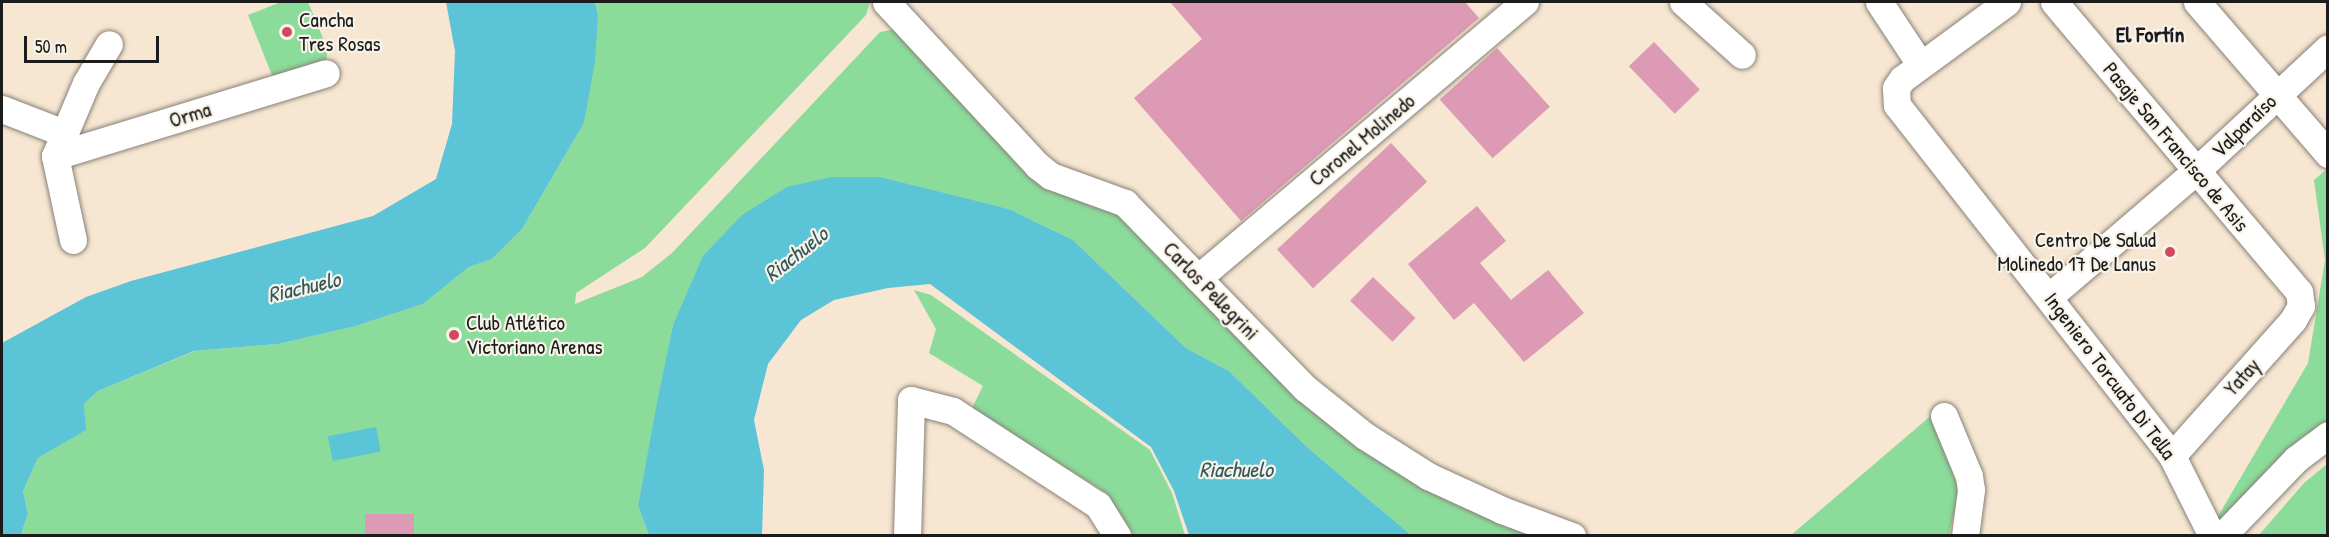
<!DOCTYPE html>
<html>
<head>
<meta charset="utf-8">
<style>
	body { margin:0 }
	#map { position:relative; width:2329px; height:537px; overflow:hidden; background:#f6e6d2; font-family:"Patrick Hand",sans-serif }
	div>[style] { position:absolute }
	.green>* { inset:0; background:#8bdb9b }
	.water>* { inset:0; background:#5bc4d6; transform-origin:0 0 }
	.building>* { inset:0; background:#dc9ab5; transform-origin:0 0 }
	.roads { filter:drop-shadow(0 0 2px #898177) drop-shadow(0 0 2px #898177) }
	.minor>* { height:27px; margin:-13.5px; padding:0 13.5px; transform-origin:13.5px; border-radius:13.5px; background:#fff }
	.dots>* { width:16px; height:16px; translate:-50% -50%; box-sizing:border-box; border:3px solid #f7f3e8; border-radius:50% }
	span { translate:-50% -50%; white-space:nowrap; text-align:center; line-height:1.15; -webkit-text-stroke:4.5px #f7f3e8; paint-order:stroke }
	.poi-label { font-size:21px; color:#1c1c1c }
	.left { translate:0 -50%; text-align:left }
	.right { translate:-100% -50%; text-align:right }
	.street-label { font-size:21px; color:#1c1c1c }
	.neighbourhood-label { font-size:22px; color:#1c1c1c; font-weight:700 }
	.water-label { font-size:22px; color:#32575d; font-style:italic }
	.frame { position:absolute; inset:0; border:3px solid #1c1c1c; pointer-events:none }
	.scale { position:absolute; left:24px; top:36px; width:135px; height:27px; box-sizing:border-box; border:3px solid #1c1c1c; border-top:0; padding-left:8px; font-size:18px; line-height:21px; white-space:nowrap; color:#1c1c1c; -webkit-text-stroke:4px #f7f3e8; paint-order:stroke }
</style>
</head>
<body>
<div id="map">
	<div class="green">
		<div style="clip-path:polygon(281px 2px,308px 2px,327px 48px,326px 73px,277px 88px,248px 15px)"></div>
		<div style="clip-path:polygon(595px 2px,870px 2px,866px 15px,645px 248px,576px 293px,575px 304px,642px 277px,672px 253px,880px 32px,902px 28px,1018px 155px,1111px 201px,1303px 393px,1554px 535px,1411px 535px,1308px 448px,1229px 371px,1186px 348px,1073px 240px,1009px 209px,945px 194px,673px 325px,638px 506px,649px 535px,21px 536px,28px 514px,23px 491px,38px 458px,85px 430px,84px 404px,98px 391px,195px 351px,278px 344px,356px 326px,423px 304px,469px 267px,492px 259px,522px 229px,584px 123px,598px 15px)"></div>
		<div style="clip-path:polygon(2327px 169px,2327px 425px,2245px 507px,2214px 523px,2308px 363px,2325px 260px,2314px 180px)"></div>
		<div style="clip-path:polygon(914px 290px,931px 295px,1150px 450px,1172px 493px,1185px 535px,1134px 535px,1106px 493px,1070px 470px,1052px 467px,969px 414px,983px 386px,929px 353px,936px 329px)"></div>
		<div style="clip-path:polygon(1933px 414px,1959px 492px,1949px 535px,1790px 536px)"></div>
		<div style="clip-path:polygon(2327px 464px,2327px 535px,2259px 535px,2304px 483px)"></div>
	</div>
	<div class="water">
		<div style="clip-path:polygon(446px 2px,595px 2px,598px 15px,595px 61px,584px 123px,522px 229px,492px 259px,469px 267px,423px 304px,356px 326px,278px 344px,194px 351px,98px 391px,84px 404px,86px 430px,38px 458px,23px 491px,28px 514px,21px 535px,2px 535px,2px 343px,86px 297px,131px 281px,373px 216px,436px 179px,452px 124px,455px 51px)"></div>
		<div style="clip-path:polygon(832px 177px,879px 177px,1009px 209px,1073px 240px,1186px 348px,1229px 371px,1308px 448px,1411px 535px,1189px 535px,1174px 491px,1151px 447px,930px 284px,888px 288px,834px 300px,801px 320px,768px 364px,754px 420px,764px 470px,762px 535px,649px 535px,638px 506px,657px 403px,673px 325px,703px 256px,742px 215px,787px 187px)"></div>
		<div style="left:376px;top:427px;width:25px;height:49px;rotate:79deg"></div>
	</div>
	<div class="building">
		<div style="clip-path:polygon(1170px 2px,1465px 2px,1479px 18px,1241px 221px,1134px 98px,1202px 39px)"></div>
		<div style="left:1654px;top:42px;width:66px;height:35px;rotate:46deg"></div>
		<div style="left:1497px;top:48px;width:79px;height:77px;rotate:48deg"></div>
		<div style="left:1391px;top:143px;width:53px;height:156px;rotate:47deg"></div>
		<div style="clip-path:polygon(1477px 206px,1506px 241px,1480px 263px,1511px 300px,1548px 270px,1584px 313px,1524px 362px,1474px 303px,1454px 320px,1408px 264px)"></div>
		<div style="left:1373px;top:277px;width:59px;height:33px;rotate:44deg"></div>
		<div style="left:414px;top:514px;width:20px;height:49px;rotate:90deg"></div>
	</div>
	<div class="roads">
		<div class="minor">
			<div style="left:886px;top:2px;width:224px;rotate:47.2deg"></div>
			<div style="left:1038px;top:166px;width:16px;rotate:38deg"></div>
			<div style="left:1051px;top:176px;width:79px;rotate:20deg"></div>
			<div style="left:1125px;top:203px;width:258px;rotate:45.8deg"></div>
			<div style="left:1305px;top:388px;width:77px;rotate:38.7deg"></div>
			<div style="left:1365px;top:436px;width:75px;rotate:32.4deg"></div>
			<div style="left:1428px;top:476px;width:81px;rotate:24.7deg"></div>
			<div style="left:1502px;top:510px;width:75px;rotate:20.4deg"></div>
			<div style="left:1683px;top:2px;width:79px;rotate:41.9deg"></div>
			<div style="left:1879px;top:2px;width:74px;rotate:56.5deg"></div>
			<div style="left:2007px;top:2px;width:130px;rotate:143.7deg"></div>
			<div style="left:1902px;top:79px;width:11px;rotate:124deg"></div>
			<div style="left:1896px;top:88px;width:17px;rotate:87deg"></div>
			<div style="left:1897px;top:105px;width:446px;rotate:51.9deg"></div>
			<div style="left:2172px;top:456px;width:89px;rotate:63.4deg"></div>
			<div style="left:2054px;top:2px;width:380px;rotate:49.8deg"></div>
			<div style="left:2299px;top:292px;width:14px;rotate:82deg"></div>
			<div style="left:2301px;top:306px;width:16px;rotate:120deg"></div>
			<div style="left:2293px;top:320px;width:182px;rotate:131.7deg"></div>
			<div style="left:2197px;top:2px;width:201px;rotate:49.2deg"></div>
			<div style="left:2px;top:109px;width:66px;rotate:21.2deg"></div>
			<div style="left:55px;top:156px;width:283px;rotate:-17deg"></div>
			<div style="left:73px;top:240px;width:86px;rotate:-102.1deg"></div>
			<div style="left:55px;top:156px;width:79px;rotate:-67deg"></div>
			<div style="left:86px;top:83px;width:45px;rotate:-59.5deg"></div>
			<div style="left:1198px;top:278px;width:428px;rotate:-40.2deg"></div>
			<div style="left:2050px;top:296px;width:192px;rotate:-40.6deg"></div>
			<div style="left:2196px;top:171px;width:180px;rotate:-43deg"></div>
			<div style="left:1944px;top:416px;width:65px;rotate:67.4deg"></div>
			<div style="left:1969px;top:476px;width:14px;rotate:82deg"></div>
			<div style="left:1971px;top:490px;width:46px;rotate:97.4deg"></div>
			<div style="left:907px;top:536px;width:136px;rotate:-88.3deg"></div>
			<div style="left:911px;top:400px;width:43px;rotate:14.7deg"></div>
			<div style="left:953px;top:411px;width:173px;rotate:33deg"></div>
			<div style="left:1098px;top:505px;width:36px;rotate:58deg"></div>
			<div style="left:2222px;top:536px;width:107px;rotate:-46.1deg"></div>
			<div style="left:2296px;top:459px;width:40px;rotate:-37deg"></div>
		</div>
	</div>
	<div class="dots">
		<div style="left:287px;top:32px;background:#d1495b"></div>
		<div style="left:2170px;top:252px;background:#d1495b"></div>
		<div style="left:454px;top:335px;background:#d1495b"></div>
	</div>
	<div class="poi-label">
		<span class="left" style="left:299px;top:32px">Cancha<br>Tres Rosas</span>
		<span class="right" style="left:2156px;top:252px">Centro De Salud<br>Molinedo 17 De Lanus</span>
		<span class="left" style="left:466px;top:335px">Club Atlético<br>Victoriano Arenas</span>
	</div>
	<div class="street-label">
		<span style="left:190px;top:115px;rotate:-17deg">Orma</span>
		<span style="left:2244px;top:126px;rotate:-44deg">Valparaíso</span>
		<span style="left:1362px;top:140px;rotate:-40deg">Coronel Molinedo</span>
		<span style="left:2176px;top:147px;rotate:50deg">Pasaje San Francisco de Asis</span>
		<span style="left:1211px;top:291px;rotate:46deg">Carlos Pellegrini</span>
		<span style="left:2110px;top:376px;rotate:53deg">Ingeniero Torcuato Di Tella</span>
		<span style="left:2242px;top:377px;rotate:-48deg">Yatay</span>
	</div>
	<div class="neighbourhood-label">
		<span style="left:2150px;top:35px">El Fortín</span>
	</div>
	<div class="water-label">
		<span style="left:796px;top:254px;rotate:-38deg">Riachuelo</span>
		<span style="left:304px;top:287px;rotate:-13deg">Riachuelo</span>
		<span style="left:1236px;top:470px">Riachuelo</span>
	</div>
	<div class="frame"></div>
	<div class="scale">50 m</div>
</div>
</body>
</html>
